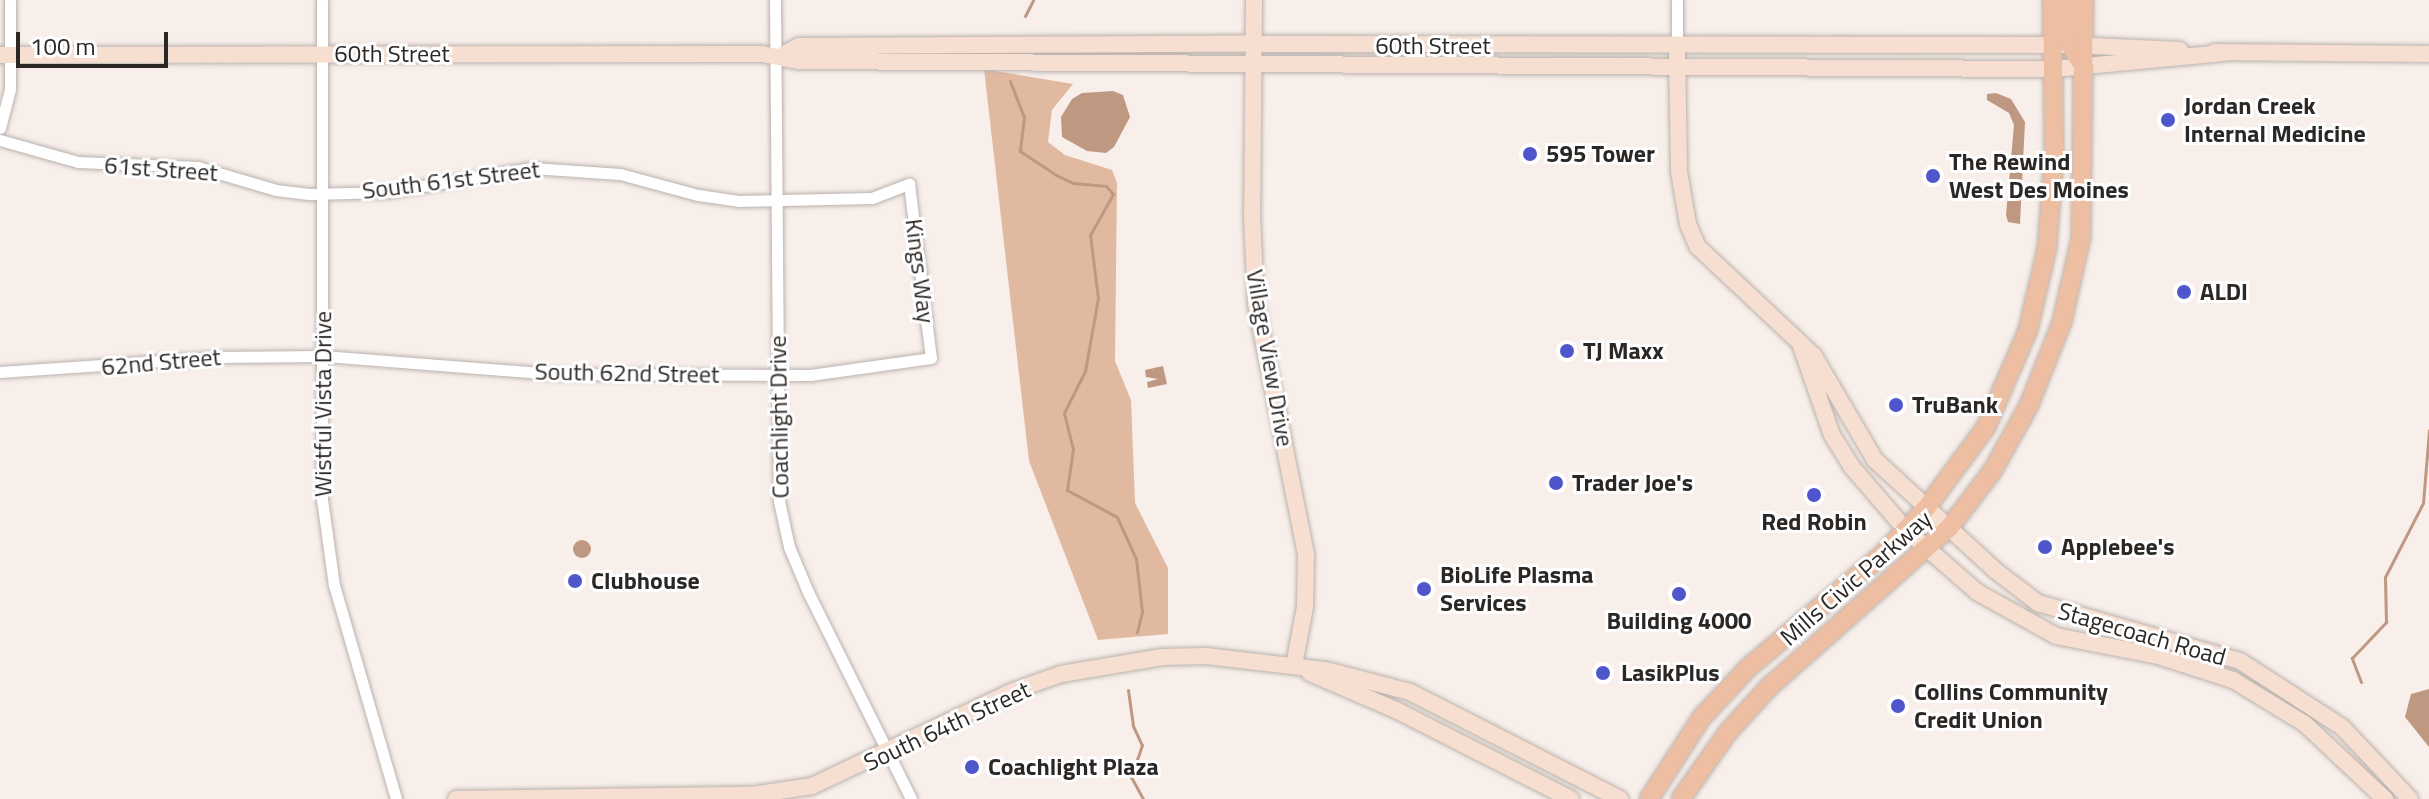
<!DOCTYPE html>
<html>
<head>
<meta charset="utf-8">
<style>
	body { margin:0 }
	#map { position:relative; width:2429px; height:799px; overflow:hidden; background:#f8efea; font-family:"Titillium Web",sans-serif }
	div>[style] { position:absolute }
	.green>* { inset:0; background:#e1b9a1 }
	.water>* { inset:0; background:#bf9881 }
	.round { border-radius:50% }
	.stream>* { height:3px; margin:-1.5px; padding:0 1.5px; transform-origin:1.5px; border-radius:1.5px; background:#bf9881 }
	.roads { filter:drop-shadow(0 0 2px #bab2ae) drop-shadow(0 0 2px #bab2ae) }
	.street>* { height:11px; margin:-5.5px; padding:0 5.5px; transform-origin:5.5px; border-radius:5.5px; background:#fff }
	.secondary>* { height:16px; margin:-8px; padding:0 8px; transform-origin:8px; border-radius:8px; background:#f6dfd0 }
	.primary>* { height:18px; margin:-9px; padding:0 9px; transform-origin:9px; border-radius:9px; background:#edbea1 }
	.dots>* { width:22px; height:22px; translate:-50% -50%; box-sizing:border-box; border:4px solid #fefefe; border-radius:50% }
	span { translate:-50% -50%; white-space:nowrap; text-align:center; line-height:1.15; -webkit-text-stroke:6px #fefefe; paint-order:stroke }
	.street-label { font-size:24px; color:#2a2725 }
	.poi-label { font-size:24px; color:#2a2725; font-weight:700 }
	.left { translate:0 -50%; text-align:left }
	.scale { position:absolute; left:16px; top:32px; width:152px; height:36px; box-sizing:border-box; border:4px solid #2a2725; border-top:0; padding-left:10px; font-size:24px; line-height:28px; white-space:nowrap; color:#2a2725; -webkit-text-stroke:6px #fefefe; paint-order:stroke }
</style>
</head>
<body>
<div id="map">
	<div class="green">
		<div style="clip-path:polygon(984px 69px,1073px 84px,1052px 110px,1048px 142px,1065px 155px,1112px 170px,1117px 183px,1115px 361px,1131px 400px,1135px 503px,1168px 568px,1168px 634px,1098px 640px,1029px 461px)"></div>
	</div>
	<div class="water">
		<div style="clip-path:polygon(1113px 91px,1123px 95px,1130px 117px,1114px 147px,1106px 153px,1087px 151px,1062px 137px,1061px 117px,1072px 99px,1082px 93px)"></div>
		<div style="clip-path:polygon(1996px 93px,2011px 99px,2025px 122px,2020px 224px,2008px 222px,2006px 215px,2014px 125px,2009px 113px,1987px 100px,1987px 94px)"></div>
		<div style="clip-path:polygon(1163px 366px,1167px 384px,1148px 388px,1147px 382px,1158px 379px,1146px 377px,1145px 370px)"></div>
		<div class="round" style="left:573px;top:540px;width:18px;height:18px"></div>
		<div style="clip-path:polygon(2429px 689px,2429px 747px,2405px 717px,2411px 694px)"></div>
	</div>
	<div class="stream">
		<div style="left:1025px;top:16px;width:18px;rotate:-63deg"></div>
		<div style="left:1010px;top:81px;width:39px;rotate:69deg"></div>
		<div style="left:1024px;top:117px;width:34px;rotate:97deg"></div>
		<div style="left:1020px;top:151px;width:43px;rotate:33.7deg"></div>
		<div style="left:1056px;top:175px;width:19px;rotate:25deg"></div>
		<div style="left:1073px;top:183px;width:33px;rotate:5deg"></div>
		<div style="left:1106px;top:186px;width:11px;rotate:49deg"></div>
		<div style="left:1113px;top:194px;width:47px;rotate:119.3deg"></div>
		<div style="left:1090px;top:235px;width:64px;rotate:82.8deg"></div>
		<div style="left:1098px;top:298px;width:74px;rotate:100.1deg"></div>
		<div style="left:1085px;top:371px;width:47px;rotate:116.6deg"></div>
		<div style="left:1064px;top:413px;width:37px;rotate:76deg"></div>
		<div style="left:1073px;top:449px;width:41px;rotate:98.3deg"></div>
		<div style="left:1067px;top:490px;width:57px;rotate:28.4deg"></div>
		<div style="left:1117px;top:517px;width:46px;rotate:65.7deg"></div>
		<div style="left:1136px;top:559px;width:53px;rotate:83.5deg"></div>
		<div style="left:1142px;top:612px;width:21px;rotate:104deg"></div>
		<div style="left:2361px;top:682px;width:26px;rotate:-111deg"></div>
		<div style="left:2352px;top:658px;width:50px;rotate:-46.6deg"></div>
		<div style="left:2386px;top:622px;width:45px;rotate:-91.3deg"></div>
		<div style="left:2385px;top:577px;width:83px;rotate:-62.8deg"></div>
		<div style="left:2423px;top:503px;width:73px;rotate:-85.3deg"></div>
		<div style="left:1128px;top:690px;width:36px;rotate:82deg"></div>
		<div style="left:1133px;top:726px;width:21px;rotate:65deg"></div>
		<div style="left:1142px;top:745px;width:34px;rotate:109deg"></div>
		<div style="left:1131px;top:777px;width:25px;rotate:61deg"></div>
	</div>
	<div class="roads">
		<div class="street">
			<div style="left:322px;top:0;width:499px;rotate:90deg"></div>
			<div style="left:322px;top:499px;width:87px;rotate:82.1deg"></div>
			<div style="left:334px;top:585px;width:223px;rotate:73.8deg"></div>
			<div style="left:775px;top:0;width:501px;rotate:89.54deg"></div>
			<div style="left:779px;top:501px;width:47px;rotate:77.7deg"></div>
			<div style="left:789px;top:547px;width:49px;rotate:67.1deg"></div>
			<div style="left:808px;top:592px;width:231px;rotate:63.5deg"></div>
			<div style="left:1677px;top:44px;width:44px;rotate:-90deg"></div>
			<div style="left:0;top:128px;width:40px;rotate:-75.6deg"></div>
			<div style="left:10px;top:89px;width:89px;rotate:-90deg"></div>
			<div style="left:0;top:140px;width:81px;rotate:15.8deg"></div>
			<div style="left:78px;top:162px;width:120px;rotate:2.4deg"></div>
			<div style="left:198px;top:167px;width:81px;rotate:16.4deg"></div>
			<div style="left:276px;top:190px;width:35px;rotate:7deg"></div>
			<div style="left:311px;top:194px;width:76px;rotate:-1.5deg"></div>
			<div style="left:387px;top:192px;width:147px;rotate:-9.4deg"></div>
			<div style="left:532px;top:168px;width:88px;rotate:3.9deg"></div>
			<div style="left:620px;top:174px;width:81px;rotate:15.1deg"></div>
			<div style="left:698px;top:195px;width:41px;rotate:8.3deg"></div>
			<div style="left:739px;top:201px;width:133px;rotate:-1.3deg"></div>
			<div style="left:872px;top:198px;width:40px;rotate:-21deg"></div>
			<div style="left:909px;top:184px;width:175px;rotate:82.8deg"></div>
			<div style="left:931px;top:358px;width:122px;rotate:172deg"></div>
			<div style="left:810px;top:375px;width:257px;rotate:-179.8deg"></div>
			<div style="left:553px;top:374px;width:231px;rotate:-175.5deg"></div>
			<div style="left:323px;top:356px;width:105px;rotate:179.5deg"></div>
			<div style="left:218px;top:357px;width:219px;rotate:176.1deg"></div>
		</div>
		<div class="secondary">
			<div style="left:1254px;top:0;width:216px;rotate:90.5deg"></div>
			<div style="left:1252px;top:216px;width:88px;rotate:87.4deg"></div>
			<div style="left:1256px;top:304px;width:256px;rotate:78.7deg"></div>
			<div style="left:1306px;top:555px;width:52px;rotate:91.1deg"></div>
			<div style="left:1305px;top:607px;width:59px;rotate:100.7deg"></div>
			<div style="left:2215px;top:52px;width:214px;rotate:0.5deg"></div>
			<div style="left:1677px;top:53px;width:119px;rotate:89deg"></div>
			<div style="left:1679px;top:172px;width:53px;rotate:80.2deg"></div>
			<div style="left:1688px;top:224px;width:25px;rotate:67deg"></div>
			<div style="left:1698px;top:247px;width:159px;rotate:43.2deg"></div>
			<div style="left:1814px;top:356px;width:121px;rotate:59.6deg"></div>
			<div style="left:1875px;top:460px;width:164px;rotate:42.5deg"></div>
			<div style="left:1996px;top:571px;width:53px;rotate:37.3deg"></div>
			<div style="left:2038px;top:603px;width:210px;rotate:16deg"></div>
			<div style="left:2240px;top:661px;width:121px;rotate:32.9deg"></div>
			<div style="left:2342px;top:727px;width:99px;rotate:46.6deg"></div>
			<div style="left:784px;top:54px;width:17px;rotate:-28deg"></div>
			<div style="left:799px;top:46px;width:455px;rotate:-0.3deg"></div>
			<div style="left:1254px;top:44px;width:816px;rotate:0.07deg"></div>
			<div style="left:2070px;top:45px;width:110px;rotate:2.6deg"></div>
			<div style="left:0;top:55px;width:762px;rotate:-0.08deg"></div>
			<div style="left:762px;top:54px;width:38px;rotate:11deg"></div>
			<div style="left:799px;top:61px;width:1255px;rotate:0.37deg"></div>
			<div style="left:2054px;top:69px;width:170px;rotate:-5.4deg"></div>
			<div style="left:1801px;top:346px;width:94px;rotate:70.8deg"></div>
			<div style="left:1832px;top:435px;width:36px;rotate:58deg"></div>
			<div style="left:1851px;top:466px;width:84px;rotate:49.3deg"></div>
			<div style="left:1906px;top:530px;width:94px;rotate:41.1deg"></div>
			<div style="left:1977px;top:592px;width:90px;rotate:29.1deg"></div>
			<div style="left:2056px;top:636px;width:104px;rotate:11.1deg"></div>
			<div style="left:2158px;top:656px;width:79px;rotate:17.7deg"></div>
			<div style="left:2233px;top:680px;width:84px;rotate:31.4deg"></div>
			<div style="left:2305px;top:724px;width:110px;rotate:43.2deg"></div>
			<div style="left:1310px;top:673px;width:94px;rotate:23.3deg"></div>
			<div style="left:1396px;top:710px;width:196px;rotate:27deg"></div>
			<div style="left:456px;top:799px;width:296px;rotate:-0.8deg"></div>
			<div style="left:752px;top:795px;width:61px;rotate:-8.5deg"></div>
			<div style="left:812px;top:786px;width:222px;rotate:-25.3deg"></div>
			<div style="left:1013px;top:691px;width:51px;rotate:-19.5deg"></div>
			<div style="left:1061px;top:674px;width:103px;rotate:-9.5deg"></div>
			<div style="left:1163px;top:657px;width:43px;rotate:-1.3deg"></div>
			<div style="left:1206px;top:656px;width:121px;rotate:6.7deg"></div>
			<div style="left:1326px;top:670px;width:87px;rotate:14.7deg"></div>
			<div style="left:1410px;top:692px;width:236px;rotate:27deg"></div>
		</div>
		<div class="primary">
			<div style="left:2069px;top:0;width:45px;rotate:88.7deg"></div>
			<div style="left:2070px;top:45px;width:28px;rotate:58deg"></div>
			<div style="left:1649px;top:799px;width:98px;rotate:-57.1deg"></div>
			<div style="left:1702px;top:717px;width:69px;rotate:-46.8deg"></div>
			<div style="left:1749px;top:667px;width:172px;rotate:-40.1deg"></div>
			<div style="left:1881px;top:556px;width:67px;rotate:-46.8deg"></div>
			<div style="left:1927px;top:507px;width:99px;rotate:-53.6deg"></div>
			<div style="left:1986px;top:427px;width:106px;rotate:-66.6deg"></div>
			<div style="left:2028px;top:330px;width:84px;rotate:-77deg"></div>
			<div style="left:2047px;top:248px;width:93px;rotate:-85.7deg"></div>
			<div style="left:2054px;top:155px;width:155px;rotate:-90.7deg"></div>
			<div style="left:1681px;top:799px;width:82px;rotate:-55deg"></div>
			<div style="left:1728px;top:732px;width:61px;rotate:-47.7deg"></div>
			<div style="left:1769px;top:687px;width:240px;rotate:-41.5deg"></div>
			<div style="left:1949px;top:528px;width:73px;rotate:-52.8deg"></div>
			<div style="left:1993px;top:470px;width:74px;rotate:-61deg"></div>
			<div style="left:2029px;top:405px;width:89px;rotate:-68.3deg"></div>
			<div style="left:2062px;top:322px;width:86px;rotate:-77.3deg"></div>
			<div style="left:2081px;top:238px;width:238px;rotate:-89.3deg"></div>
		</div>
	</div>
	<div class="dots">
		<div style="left:2168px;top:120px;background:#4f55cb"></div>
		<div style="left:1530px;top:154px;background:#4f55cb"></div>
		<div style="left:1933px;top:176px;background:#4f55cb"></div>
		<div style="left:2184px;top:292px;background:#4f55cb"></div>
		<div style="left:1567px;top:351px;background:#4f55cb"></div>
		<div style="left:1896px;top:405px;background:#4f55cb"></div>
		<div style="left:1556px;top:483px;background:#4f55cb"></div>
		<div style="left:1814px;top:495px;background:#4f55cb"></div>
		<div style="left:2045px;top:547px;background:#4f55cb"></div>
		<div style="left:575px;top:581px;background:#4f55cb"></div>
		<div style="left:1424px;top:589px;background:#4f55cb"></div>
		<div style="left:1679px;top:594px;background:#4f55cb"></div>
		<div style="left:1603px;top:673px;background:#4f55cb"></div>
		<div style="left:1898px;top:706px;background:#4f55cb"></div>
		<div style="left:972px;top:767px;background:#4f55cb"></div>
	</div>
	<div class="street-label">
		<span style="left:1433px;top:46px">60th Street</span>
		<span style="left:392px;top:54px">60th Street</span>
		<span style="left:161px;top:169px;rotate:4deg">61st Street</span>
		<span style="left:451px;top:180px;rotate:-7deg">South 61st Street</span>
		<span style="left:920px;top:271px;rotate:83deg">Kings Way</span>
		<span style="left:1270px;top:358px;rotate:80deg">Village View Drive</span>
		<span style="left:161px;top:362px;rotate:-5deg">62nd Street</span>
		<span style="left:627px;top:373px;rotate:1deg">South 62nd Street</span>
		<span style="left:323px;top:404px;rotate:-90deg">Wistful Vista Drive</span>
		<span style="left:779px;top:417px;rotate:-91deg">Coachlight Drive</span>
		<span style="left:1856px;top:578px;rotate:-41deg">Mills Civic Parkway</span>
		<span style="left:2142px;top:634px;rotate:16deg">Stagecoach Road</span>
		<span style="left:947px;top:726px;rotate:-25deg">South 64th Street</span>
	</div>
	<div class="poi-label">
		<span class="left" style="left:2184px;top:120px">Jordan Creek<br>Internal Medicine</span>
		<span class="left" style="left:1546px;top:154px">595 Tower</span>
		<span class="left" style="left:1949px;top:176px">The Rewind<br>West Des Moines</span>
		<span class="left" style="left:2200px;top:292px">ALDI</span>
		<span class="left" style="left:1583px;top:351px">TJ Maxx</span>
		<span class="left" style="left:1912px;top:405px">TruBank</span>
		<span class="left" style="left:1572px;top:483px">Trader Joe's</span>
		<span style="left:1814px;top:522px">Red Robin</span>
		<span class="left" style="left:2061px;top:547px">Applebee's</span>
		<span class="left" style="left:1440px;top:589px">BioLife Plasma<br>Services</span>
		<span class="left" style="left:591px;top:581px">Clubhouse</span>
		<span style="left:1679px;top:621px">Building 4000</span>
		<span class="left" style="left:1621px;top:673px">LasikPlus</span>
		<span class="left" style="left:1914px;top:706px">Collins Community<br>Credit Union</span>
		<span class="left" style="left:988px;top:767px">Coachlight Plaza</span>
	</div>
	<div class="scale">100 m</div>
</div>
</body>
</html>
